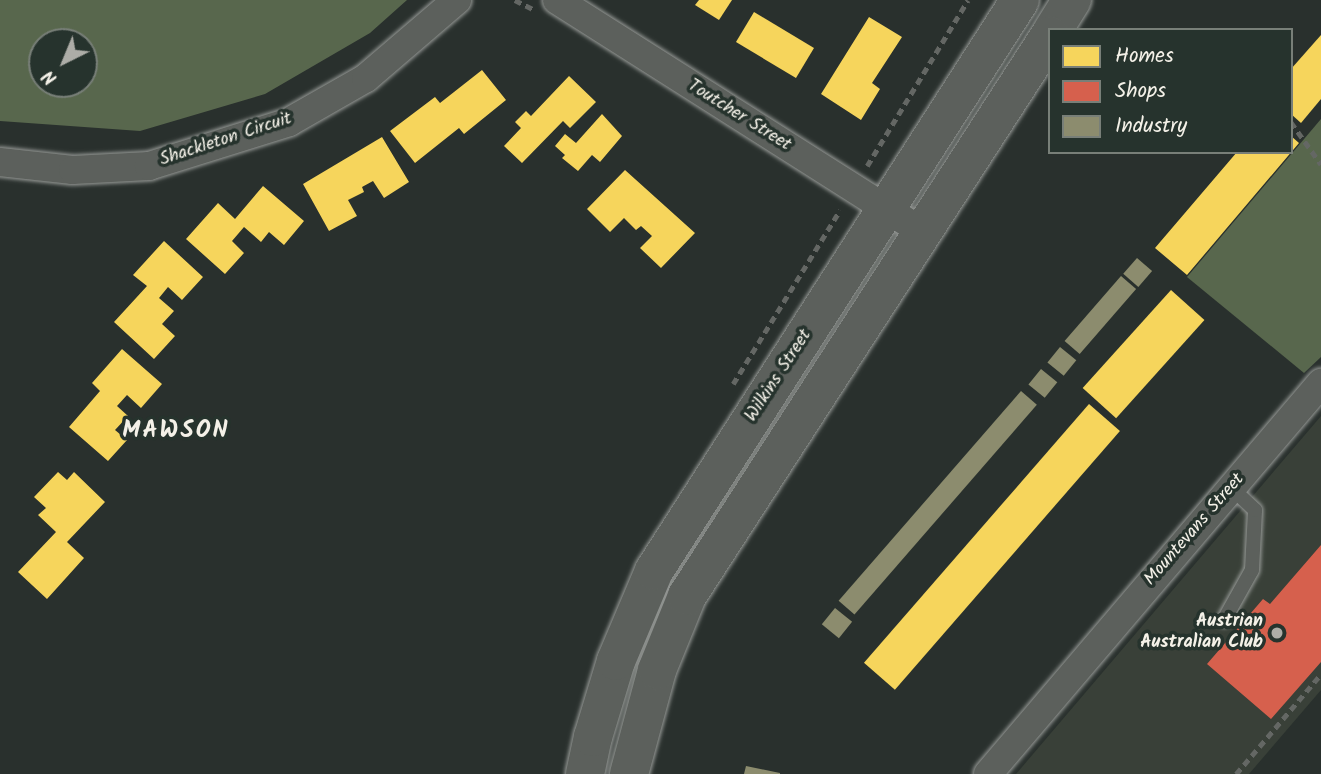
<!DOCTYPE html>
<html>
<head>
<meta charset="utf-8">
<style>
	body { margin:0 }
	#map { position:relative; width:1321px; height:774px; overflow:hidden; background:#29302d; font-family:Kalam,sans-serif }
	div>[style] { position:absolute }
	.built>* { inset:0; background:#394038 }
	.green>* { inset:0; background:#58674d }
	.homes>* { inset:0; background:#f6d55c; transform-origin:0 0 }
	.shops>* { inset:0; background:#d6604d }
	.industry>* { inset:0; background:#8c8c6e; transform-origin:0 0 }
	.path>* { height:4.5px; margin-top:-2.25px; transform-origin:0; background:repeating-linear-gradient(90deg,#646764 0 7px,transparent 0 12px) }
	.roads { filter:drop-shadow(0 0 2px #969996) drop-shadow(0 0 2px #969996) }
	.lane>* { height:14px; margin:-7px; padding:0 7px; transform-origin:7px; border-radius:7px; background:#5c605c }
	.street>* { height:28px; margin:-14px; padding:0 14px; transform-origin:14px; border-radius:14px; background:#5c605c }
	.secondary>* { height:38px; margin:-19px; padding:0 19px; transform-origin:19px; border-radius:19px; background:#5c605c }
	.dots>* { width:19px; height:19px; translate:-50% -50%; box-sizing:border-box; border:4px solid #26332d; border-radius:50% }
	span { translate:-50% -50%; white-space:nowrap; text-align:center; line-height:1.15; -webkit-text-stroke:7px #26332d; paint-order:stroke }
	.street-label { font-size:18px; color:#f4f1e8 }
	.poi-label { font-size:18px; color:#f4f1e8; font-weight:700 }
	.right { translate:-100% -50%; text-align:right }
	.district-label { font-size:24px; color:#f4f1e8; font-weight:700; letter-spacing:2px }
	.legend { position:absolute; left:1048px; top:28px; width:245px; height:126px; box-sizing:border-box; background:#26332d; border:2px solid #787f78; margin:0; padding:9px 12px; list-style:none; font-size:21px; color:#f4f1e8 }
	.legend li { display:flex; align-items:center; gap:14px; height:35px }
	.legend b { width:35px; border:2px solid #787f78 }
	.north { position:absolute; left:28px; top:28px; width:70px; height:70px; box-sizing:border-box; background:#26332d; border:2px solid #787f78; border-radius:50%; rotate:223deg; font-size:19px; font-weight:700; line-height:28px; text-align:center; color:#f4f1e8 }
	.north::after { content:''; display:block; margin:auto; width:24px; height:32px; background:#adada7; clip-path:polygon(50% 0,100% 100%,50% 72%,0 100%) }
</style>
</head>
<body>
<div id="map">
	<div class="built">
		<div style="clip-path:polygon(1321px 416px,1321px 690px,1249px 774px,1016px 774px)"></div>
	</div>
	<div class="green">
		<div style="clip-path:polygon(evenodd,0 0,407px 0,370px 33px,265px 94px,140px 131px,0 121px,0 0,42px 42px,84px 42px,84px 84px,42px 84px,42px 42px)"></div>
		<div style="clip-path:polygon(1321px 119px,1321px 357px,1304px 373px,1187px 277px)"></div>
	</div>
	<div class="homes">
		<div style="clip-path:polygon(699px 0,732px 0,719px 20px,695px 5px)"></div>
		<div style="left:754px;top:12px;width:70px;height:35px;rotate:31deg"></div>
		<div style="clip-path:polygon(869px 17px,902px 37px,872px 83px,880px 89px,861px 120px,821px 94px)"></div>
		<div style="clip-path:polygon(1321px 35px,1321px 99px,1301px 123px,1291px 114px,1291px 69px)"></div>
		<div style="clip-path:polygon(482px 70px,506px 100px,464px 134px,459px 128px,415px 163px,390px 131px,435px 97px,440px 103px)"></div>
		<div style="clip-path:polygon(569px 76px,596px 102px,570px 128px,563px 121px,522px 163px,504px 146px,521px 128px,515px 122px,526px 111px,531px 116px)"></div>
		<div style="clip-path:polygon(602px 114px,622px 136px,600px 162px,592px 155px,578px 171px,562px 158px,565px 155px,555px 146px,565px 134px,576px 143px)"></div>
		<div style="clip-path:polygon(1291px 136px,1299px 143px,1187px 275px,1155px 248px,1237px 152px,1291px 152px)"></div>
		<div style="clip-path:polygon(382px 137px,409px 182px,384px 198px,373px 181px,362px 187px,364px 192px,348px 200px,357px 216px,329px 231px,303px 184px)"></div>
		<div style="clip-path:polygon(625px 170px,695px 233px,661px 268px,640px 248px,652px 236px,641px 226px,636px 230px,624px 218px,610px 232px,587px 209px)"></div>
		<div style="clip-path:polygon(263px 186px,304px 221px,284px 245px,269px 232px,261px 242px,244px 227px,232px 241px,244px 253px,225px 274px,186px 239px,218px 203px,235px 219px)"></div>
		<div style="clip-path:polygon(164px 241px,203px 277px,182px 300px,168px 287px,159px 298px,174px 311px,162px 324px,175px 336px,154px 359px,114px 322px,147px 286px,133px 275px)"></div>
		<div style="left:1171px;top:290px;width:45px;height:132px;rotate:42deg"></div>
		<div style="clip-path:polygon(122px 349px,162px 384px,141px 408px,127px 395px,117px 406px,128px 416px,115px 430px,127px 440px,108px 461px,69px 427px,100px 391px,92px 383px)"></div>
		<div style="left:1089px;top:404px;width:41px;height:343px;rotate:41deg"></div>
		<div style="clip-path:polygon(58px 472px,67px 480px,74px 472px,105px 502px,67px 542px,84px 558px,47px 599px,18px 572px,56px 532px,38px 515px,46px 508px,34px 497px)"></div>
	</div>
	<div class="shops">
		<div style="clip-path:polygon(1321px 545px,1321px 662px,1271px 719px,1207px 664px,1263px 599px,1270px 604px)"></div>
	</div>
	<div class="industry">
		<div style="left:1137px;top:258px;width:20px;height:21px;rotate:41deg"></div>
		<div style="left:1121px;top:276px;width:20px;height:86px;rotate:41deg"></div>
		<div style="left:1060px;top:347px;width:21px;height:20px;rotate:39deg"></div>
		<div style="left:1041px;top:369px;width:21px;height:20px;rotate:39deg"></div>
		<div style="left:1021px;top:391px;width:21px;height:278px;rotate:41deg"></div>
		<div style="left:835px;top:608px;width:22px;height:21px;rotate:39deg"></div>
		<div style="clip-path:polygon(746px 766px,780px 773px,780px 774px,744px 774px)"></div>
	</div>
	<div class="path">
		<div style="left:515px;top:0;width:20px;rotate:27deg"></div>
		<div style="left:1291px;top:122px;width:52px;rotate:54.5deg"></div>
		<div style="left:867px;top:166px;width:194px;rotate:-58.7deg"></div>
		<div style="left:733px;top:384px;width:204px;rotate:-58.4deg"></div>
		<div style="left:1236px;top:774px;width:131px;rotate:-49.6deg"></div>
	</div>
	<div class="roads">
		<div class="lane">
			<div style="left:1224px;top:620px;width:57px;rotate:-60.8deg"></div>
			<div style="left:1252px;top:570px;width:60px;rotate:-87.1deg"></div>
			<div style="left:1255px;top:510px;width:33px;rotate:-137deg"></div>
		</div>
		<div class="street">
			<div style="left:557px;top:0;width:431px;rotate:32.4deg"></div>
			<div style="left:0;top:162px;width:73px;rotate:6.3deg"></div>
			<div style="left:73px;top:170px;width:76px;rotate:-3deg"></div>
			<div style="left:149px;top:166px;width:147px;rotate:-17.4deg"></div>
			<div style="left:289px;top:122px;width:89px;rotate:-29.7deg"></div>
			<div style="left:366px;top:78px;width:120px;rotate:-40.6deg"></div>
			<div style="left:988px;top:774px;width:514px;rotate:-49.58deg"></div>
		</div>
		<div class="secondary">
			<div style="left:1053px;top:30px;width:36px;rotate:-58deg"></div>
			<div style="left:585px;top:774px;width:38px;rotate:-78deg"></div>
			<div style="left:593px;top:737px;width:79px;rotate:-73.2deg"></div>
			<div style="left:616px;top:661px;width:98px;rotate:-67.1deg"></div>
			<div style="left:654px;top:571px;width:678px;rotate:-57.34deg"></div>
			<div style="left:629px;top:774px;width:108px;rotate:-74.9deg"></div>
			<div style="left:657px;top:670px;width:80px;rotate:-67.9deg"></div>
			<div style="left:687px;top:596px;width:668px;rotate:-57.09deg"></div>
		</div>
	</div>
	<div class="dots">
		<div style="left:1277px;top:633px;background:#adada7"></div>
	</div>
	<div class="street-label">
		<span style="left:739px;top:116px;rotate:32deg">Toutcher Street</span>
		<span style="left:226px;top:140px;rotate:-18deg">Shackleton Circuit</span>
		<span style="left:779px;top:376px;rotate:-57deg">Wilkins Street</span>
		<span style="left:1195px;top:530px;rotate:-49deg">Mountevans Street</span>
	</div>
	<div class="poi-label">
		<span class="right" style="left:1263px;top:633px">Austrian<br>Australian Club</span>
	</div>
	<div class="district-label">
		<span style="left:176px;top:431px">MAWSON</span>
	</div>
	<ul class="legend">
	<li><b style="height:19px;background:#f6d55c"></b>Homes</li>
	<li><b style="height:19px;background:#d6604d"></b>Shops</li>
	<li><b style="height:19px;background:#8c8c6e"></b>Industry</li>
	</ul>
	<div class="north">N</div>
</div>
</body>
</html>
